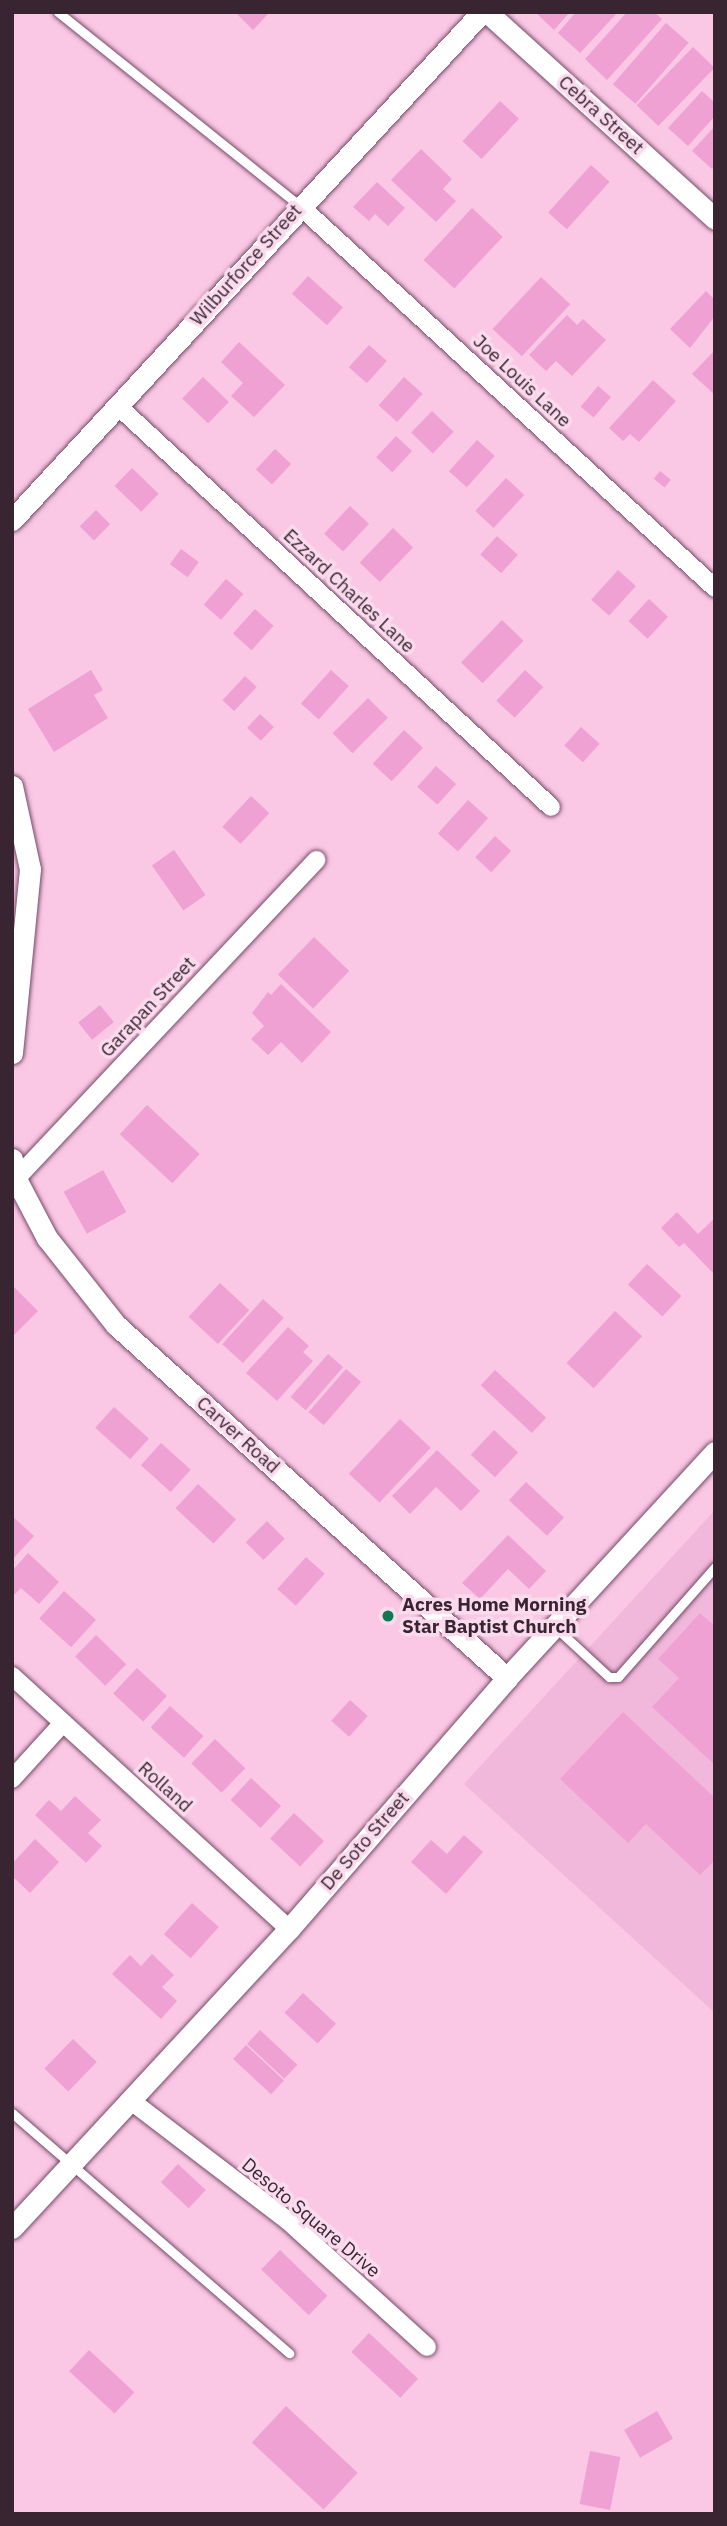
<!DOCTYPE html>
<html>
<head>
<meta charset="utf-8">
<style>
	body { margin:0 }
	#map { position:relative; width:727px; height:2526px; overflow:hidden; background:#fac7e5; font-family:"IBM Plex Sans",sans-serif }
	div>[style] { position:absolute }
	.built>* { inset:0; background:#f1b8db }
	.building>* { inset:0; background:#f0a1d3; transform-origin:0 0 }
	.roads { filter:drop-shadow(0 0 2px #764b66) drop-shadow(0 0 2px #764b66) }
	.service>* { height:9px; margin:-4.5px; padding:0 4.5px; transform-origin:4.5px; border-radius:4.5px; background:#fff }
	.minor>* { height:18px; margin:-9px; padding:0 9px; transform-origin:9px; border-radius:9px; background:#fff }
	.tertiary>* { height:21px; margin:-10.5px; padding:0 10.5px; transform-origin:10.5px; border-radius:10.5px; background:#fff }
	.dots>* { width:19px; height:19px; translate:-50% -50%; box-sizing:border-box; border:4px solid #fadbed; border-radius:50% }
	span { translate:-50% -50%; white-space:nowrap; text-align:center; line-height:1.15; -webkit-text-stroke:7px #fadbed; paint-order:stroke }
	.street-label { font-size:19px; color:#392531 }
	.poi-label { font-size:19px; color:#392531; font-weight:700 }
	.left { translate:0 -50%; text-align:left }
	.frame { position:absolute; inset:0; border:14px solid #392531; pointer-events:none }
</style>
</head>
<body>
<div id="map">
	<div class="built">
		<div style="clip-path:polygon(715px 1510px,715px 2013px,464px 1784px)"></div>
	</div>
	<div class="building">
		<div style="clip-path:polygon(235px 12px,266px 12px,268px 14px,253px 30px)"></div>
		<div style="clip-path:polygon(535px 12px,570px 12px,554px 30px)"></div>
		<div style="clip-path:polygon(576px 12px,618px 12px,580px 53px,558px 33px)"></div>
		<div style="clip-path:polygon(627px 12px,654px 12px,662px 19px,607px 80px,585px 59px)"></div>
		<div style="left:666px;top:23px;width:30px;height:81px;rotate:41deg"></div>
		<div style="left:693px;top:47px;width:30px;height:81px;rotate:44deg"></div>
		<div style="clip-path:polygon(702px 91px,715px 103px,715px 116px,688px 146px,668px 128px)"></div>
		<div style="left:500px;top:101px;width:26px;height:55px;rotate:43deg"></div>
		<div style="clip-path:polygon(715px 126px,715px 165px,712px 169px,692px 151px)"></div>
		<div style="clip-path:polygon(421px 149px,452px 179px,443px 189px,456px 201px,436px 222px,391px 180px)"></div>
		<div style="left:591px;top:165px;width:25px;height:64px;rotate:42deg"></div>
		<div style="clip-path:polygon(377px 182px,405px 208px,388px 226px,375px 214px,369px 221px,353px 207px)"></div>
		<div style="left:472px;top:208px;width:42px;height:71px;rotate:43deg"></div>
		<div style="left:308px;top:276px;width:47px;height:24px;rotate:42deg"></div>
		<div style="left:541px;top:277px;width:40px;height:71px;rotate:43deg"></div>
		<div style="clip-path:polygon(706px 291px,715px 300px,715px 316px,690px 348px,670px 329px)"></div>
		<div style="clip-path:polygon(567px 315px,577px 325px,583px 319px,606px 340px,572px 376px,556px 361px,546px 371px,529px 355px)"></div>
		<div style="clip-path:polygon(239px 342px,285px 385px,254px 417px,231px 396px,243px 383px,221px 362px)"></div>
		<div style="left:369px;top:345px;width:24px;height:30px;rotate:42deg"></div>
		<div style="clip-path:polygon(715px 350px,715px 395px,692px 374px)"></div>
		<div style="left:203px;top:377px;width:36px;height:30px;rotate:44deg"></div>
		<div style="left:404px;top:377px;width:25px;height:38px;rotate:42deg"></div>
		<div style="clip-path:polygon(653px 380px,676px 401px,639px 442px,630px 434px,623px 441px,609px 428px)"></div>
		<div style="left:598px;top:386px;width:17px;height:27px;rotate:40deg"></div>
		<div style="left:432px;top:411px;width:30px;height:30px;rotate:44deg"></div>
		<div style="left:396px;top:436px;width:22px;height:29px;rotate:43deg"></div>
		<div style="left:477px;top:440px;width:24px;height:42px;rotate:42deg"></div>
		<div style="left:275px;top:449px;width:22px;height:28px;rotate:43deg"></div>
		<div style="left:132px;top:468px;width:37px;height:25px;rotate:44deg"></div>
		<div style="left:660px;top:471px;width:14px;height:10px;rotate:39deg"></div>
		<div style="left:506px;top:478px;width:25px;height:45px;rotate:43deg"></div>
		<div style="left:350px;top:506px;width:26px;height:38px;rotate:43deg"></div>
		<div style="left:96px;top:510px;width:20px;height:23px;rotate:45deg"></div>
		<div style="left:393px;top:528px;width:28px;height:48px;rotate:44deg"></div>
		<div style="left:497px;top:536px;width:28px;height:25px;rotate:42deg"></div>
		<div style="left:181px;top:549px;width:22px;height:19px;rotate:36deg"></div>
		<div style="left:618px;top:570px;width:24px;height:40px;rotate:42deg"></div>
		<div style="left:226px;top:579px;width:23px;height:34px;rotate:41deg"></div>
		<div style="left:649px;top:599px;width:26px;height:30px;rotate:43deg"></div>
		<div style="left:255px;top:609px;width:25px;height:33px;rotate:42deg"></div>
		<div style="left:502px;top:620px;width:30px;height:59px;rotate:44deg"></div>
		<div style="clip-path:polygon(91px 670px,103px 690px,94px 695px,108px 718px,54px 752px,28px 709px)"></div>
		<div style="left:331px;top:670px;width:24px;height:45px;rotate:42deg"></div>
		<div style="left:525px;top:670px;width:25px;height:42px;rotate:43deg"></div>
		<div style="left:245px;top:676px;width:16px;height:33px;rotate:43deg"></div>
		<div style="left:368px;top:698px;width:28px;height:50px;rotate:45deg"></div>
		<div style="left:260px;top:714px;width:19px;height:19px;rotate:43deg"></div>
		<div style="left:581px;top:727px;width:25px;height:25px;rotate:42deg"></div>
		<div style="left:404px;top:730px;width:26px;height:46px;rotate:43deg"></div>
		<div style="left:436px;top:766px;width:27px;height:28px;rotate:42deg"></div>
		<div style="left:251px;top:796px;width:25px;height:42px;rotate:43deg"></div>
		<div style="left:468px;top:800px;width:27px;height:45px;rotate:42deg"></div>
		<div style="left:495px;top:836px;width:22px;height:29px;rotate:43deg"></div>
		<div style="left:174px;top:850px;width:55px;height:27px;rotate:55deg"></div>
		<div style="left:314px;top:937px;width:49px;height:52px;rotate:44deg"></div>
		<div style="clip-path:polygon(281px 984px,331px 1032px,302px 1063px,281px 1042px,268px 1055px,251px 1039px,264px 1026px,252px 1013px,268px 992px,271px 995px)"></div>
		<div style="left:100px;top:1005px;width:22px;height:28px;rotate:51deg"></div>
		<div style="left:147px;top:1105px;width:72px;height:40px;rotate:43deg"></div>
		<div style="left:103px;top:1170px;width:48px;height:45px;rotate:61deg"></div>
		<div style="clip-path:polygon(677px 1212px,698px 1234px,715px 1218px,715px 1275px,684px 1243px,679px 1247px,661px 1228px)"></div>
		<div style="left:647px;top:1264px;width:47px;height:28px;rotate:43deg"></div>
		<div style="left:220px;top:1283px;width:40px;height:46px;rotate:43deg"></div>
		<div style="clip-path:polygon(12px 1285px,38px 1311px,12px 1337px)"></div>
		<div style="left:263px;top:1299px;width:28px;height:61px;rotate:42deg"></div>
		<div style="left:615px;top:1311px;width:37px;height:71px;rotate:43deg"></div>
		<div style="clip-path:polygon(288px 1327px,309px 1346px,303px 1352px,313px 1361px,277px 1401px,246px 1373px)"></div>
		<div style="left:328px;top:1354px;width:20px;height:57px;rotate:41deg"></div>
		<div style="left:346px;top:1369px;width:20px;height:57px;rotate:41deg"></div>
		<div style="left:495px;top:1370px;width:70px;height:21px;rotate:43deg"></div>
		<div style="left:114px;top:1407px;width:47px;height:28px;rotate:42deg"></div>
		<div style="left:400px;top:1419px;width:42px;height:75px;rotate:43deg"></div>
		<div style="left:494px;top:1430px;width:33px;height:34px;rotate:43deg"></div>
		<div style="left:161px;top:1443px;width:40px;height:30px;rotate:42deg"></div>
		<div style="clip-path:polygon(437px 1450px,480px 1491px,461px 1511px,436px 1487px,410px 1514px,392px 1496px)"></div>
		<div style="left:526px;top:1482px;width:52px;height:25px;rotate:43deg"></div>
		<div style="left:198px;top:1484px;width:52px;height:33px;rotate:43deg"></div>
		<div style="clip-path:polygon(12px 1516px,34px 1536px,12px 1560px)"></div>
		<div style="left:267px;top:1521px;width:25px;height:30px;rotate:45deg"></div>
		<div style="clip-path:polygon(508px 1535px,546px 1571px,529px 1589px,508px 1569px,480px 1599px,462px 1583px)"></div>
		<div style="clip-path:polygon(28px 1553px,59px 1582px,39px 1604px,21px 1588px,12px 1597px,12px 1571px)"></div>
		<div style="left:306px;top:1557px;width:25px;height:43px;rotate:42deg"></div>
		<div style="left:64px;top:1591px;width:43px;height:37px;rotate:42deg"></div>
		<div style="clip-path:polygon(700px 1613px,715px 1626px,715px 1765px,652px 1707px,679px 1678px,658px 1659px)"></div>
		<div style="left:96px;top:1635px;width:42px;height:30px;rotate:44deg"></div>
		<div style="left:137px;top:1668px;width:41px;height:35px;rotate:43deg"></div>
		<div style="left:350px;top:1700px;width:24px;height:28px;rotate:42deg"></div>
		<div style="left:170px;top:1706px;width:45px;height:29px;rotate:42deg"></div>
		<div style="clip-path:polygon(623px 1712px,715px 1798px,715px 1860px,700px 1875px,646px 1824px,628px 1843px,560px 1779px)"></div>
		<div style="left:215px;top:1739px;width:42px;height:34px;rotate:44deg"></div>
		<div style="left:251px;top:1778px;width:41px;height:30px;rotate:43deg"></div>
		<div style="clip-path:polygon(75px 1796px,101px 1820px,88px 1833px,102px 1846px,86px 1863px,35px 1815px,49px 1800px,61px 1811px)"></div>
		<div style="left:294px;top:1813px;width:41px;height:35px;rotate:43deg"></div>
		<div style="clip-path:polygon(464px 1835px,483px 1852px,446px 1894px,411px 1862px,431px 1840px,447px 1854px)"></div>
		<div style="clip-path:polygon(35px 1839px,59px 1862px,30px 1893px,12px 1876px,12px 1864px)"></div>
		<div style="left:192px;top:1903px;width:36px;height:42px;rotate:42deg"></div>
		<div style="clip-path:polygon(152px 1954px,174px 1975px,162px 1987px,177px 2001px,161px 2019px,112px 1974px,130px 1955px,141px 1966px)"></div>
		<div style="left:303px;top:1993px;width:45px;height:27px;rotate:43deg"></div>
		<div style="left:260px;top:2030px;width:51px;height:19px;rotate:43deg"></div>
		<div style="left:73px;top:2039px;width:33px;height:41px;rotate:44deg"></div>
		<div style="left:246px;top:2045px;width:52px;height:19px;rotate:43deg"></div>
		<div style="left:178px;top:2164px;width:38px;height:25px;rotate:43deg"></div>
		<div style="left:280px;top:2250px;width:66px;height:27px;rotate:44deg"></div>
		<div style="left:369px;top:2333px;width:67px;height:26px;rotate:43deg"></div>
		<div style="left:89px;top:2350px;width:62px;height:29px;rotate:43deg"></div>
		<div style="left:286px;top:2406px;width:98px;height:50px;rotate:43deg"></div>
		<div style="left:657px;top:2411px;width:32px;height:38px;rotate:60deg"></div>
		<div style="left:590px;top:2451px;width:31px;height:54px;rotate:11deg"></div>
	</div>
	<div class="roads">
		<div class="service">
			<div style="left:58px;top:12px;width:310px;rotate:38.7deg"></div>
			<div style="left:555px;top:1627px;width:74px;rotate:42.8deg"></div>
			<div style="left:609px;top:1677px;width:9px"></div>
			<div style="left:618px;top:1677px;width:147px;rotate:-48.6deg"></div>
			<div style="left:12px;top:2113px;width:367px;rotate:40.9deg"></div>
		</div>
		<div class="minor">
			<div style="left:300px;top:206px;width:564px;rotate:42.63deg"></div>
			<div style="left:118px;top:406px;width:590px;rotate:42.8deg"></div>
			<div style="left:12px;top:1183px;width:444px;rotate:-46.7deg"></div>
			<div style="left:12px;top:1676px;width:375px;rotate:42.4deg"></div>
			<div style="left:12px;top:1779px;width:76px;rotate:-47.7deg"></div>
			<div style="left:130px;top:2100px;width:198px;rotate:37.4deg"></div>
			<div style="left:287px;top:2220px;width:189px;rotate:42.2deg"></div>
		</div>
		<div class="tertiary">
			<div style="left:487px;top:12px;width:308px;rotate:42.2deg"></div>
			<div style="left:12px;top:520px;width:692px;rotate:-47.23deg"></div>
			<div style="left:12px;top:786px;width:85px;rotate:77.8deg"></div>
			<div style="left:30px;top:869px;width:185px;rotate:95.6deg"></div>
			<div style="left:12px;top:1159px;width:20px;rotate:79deg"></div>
			<div style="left:16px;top:1179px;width:67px;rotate:62.3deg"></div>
			<div style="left:47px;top:1238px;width:111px;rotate:51.6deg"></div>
			<div style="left:116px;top:1325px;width:527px;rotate:42.08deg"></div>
			<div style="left:12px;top:2228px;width:408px;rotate:-47.2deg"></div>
			<div style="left:289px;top:1929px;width:332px;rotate:-49deg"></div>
			<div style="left:507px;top:1678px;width:307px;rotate:-47.4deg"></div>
		</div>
	</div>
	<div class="dots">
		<div style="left:388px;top:1616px;background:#0e7952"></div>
	</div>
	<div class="street-label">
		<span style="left:601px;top:115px;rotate:42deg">Cebra Street</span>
		<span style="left:246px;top:265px;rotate:-48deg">Wilburforce Street</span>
		<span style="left:522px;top:381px;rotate:43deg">Joe Louis Lane</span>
		<span style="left:349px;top:591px;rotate:43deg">Ezzard Charles Lane</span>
		<span style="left:148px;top:1007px;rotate:-47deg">Garapan Street</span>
		<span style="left:238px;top:1435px;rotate:42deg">Carver Road</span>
		<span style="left:165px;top:1787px;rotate:42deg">Rolland</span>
		<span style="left:365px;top:1841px;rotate:-49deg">De Soto Street</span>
		<span style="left:311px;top:2218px;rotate:40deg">Desoto Square Drive</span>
	</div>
	<div class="poi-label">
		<span class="left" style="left:402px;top:1616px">Acres Home Morning<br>Star Baptist Church</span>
	</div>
	<div class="frame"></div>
</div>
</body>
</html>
